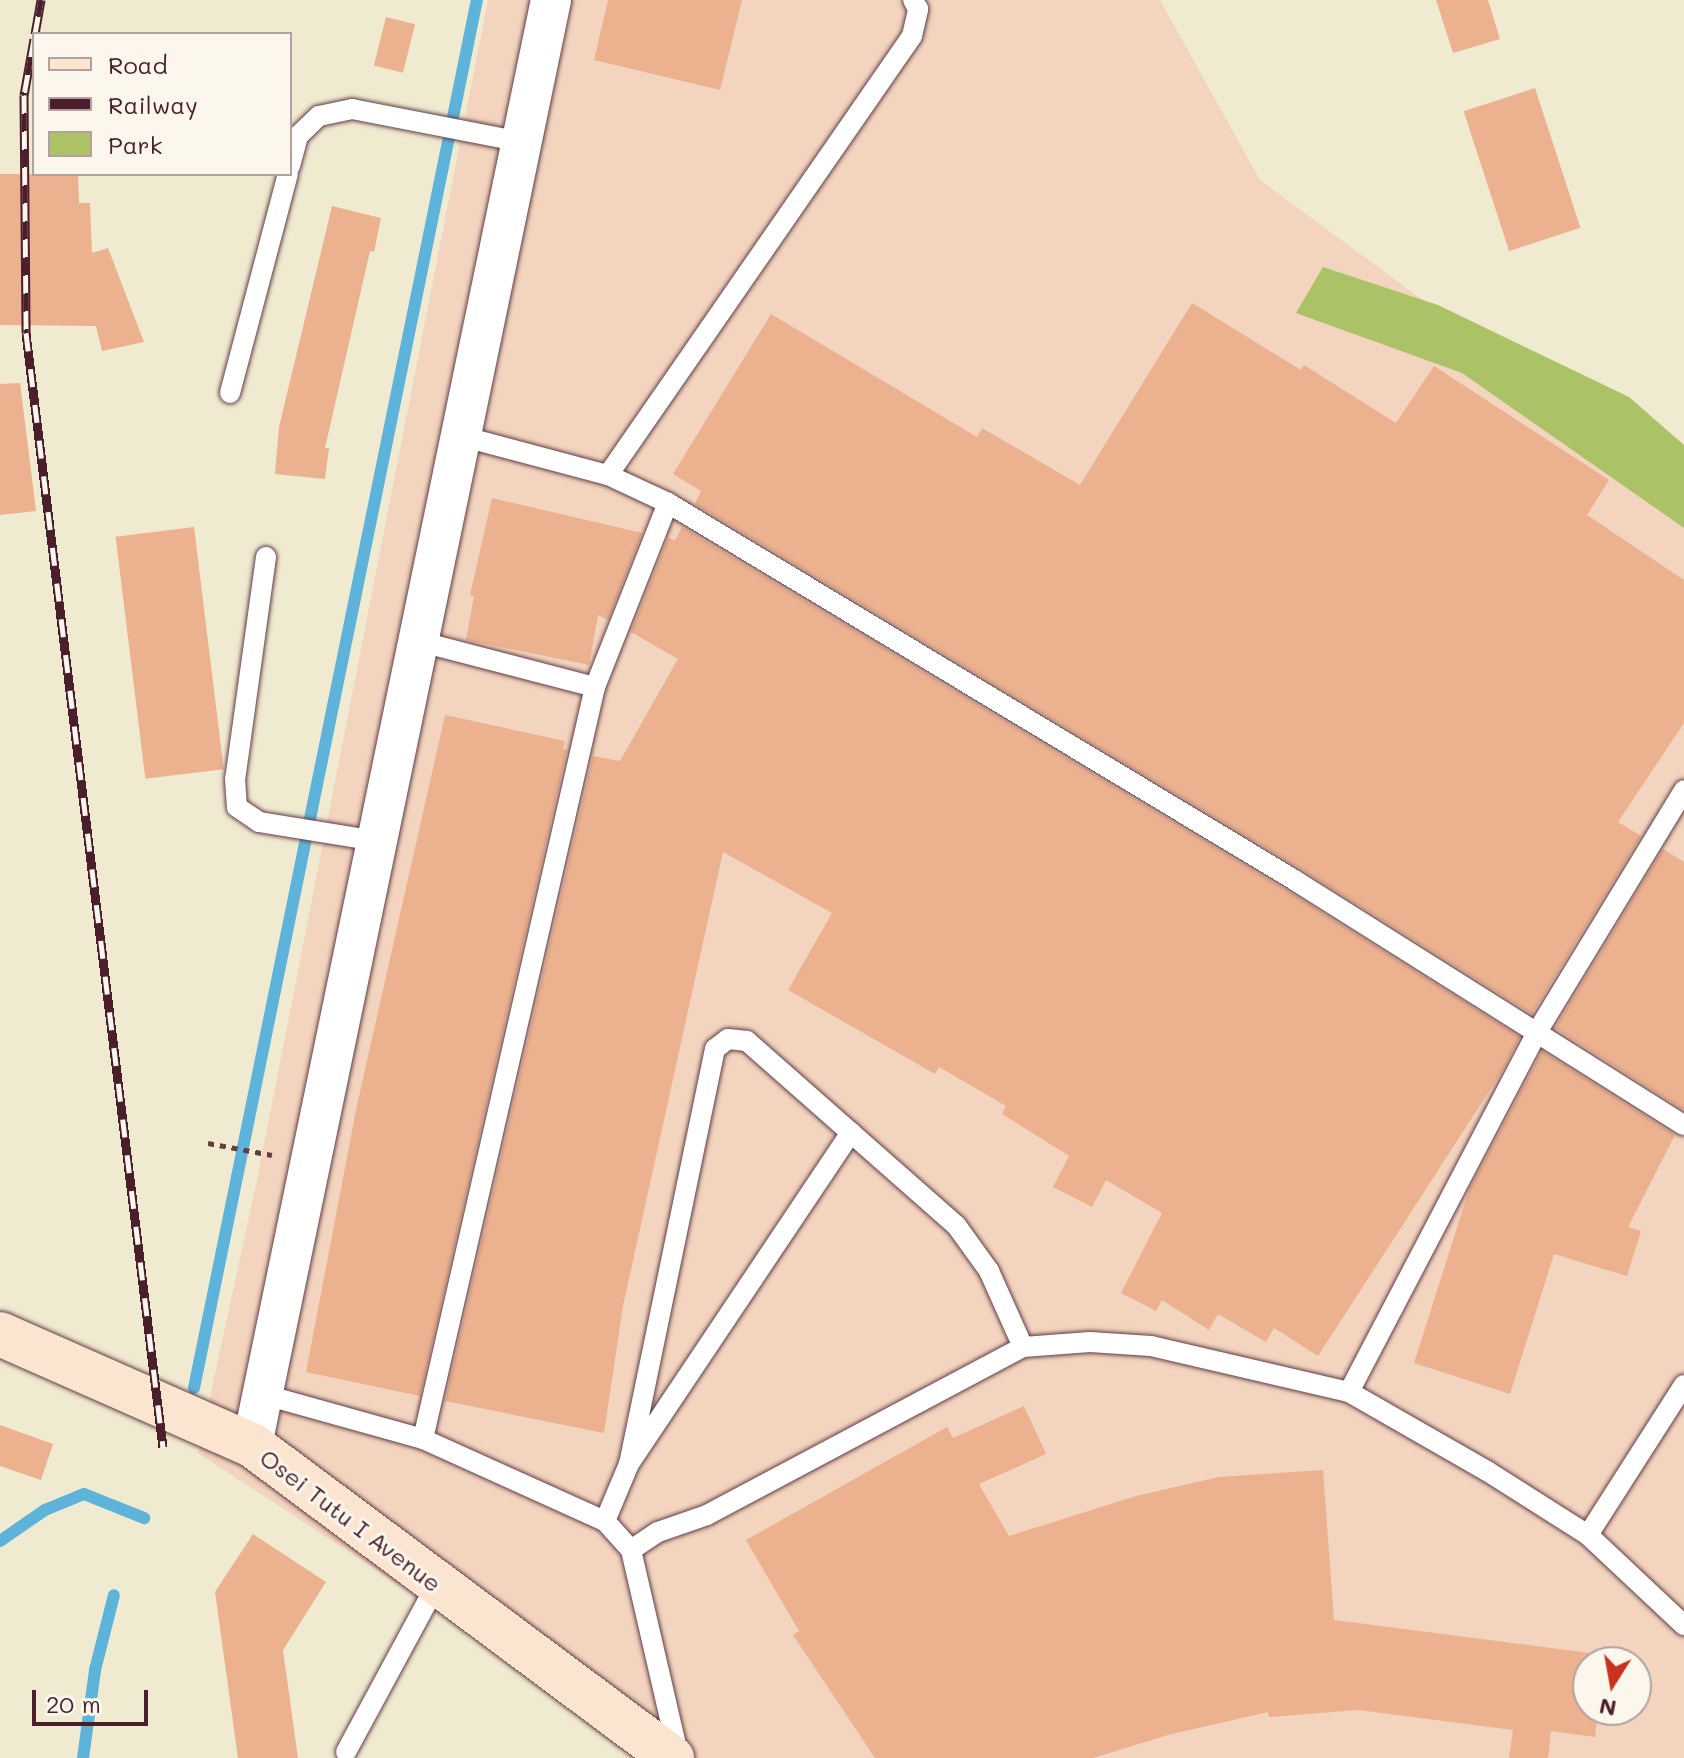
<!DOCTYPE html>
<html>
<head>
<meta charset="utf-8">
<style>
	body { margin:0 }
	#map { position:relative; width:1684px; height:1758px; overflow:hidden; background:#f0ead1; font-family:Mali,sans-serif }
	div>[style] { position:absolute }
	.built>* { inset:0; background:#f3d4bf }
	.green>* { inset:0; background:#acc267 }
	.stream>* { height:12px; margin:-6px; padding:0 6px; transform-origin:6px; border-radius:6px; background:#5db3d9 }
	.building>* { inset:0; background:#ecb18f; transform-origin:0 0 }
	.path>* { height:5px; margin-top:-2.5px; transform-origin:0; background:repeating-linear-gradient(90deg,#633d44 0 6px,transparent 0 12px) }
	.roads { filter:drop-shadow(0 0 2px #633d44) drop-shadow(0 0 2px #633d44) }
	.lane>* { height:20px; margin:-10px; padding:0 10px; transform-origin:10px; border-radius:10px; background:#fff }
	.street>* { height:40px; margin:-20px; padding:0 20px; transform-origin:20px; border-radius:20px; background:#fff }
	.secondary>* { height:44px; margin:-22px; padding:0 22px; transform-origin:22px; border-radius:22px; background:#fce5d0 }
	.rail>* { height:9px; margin-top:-4.5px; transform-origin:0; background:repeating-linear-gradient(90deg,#fbf7ec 0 18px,#4a1f2b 0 36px); box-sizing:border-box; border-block:2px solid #4a1f2b }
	span { translate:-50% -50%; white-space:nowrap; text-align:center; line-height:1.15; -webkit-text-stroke:6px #fbf7ec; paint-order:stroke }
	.street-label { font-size:24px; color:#4a1f2b }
	.legend { position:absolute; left:32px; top:32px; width:260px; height:144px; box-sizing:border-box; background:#fbf7ec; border:2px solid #b4a19f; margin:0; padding:10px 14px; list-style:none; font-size:24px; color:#4a1f2b }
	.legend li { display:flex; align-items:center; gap:16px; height:40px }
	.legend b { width:40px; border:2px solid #b4a19f }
	.north { position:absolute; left:1572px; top:1646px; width:80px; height:80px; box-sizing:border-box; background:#fbf7ec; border:2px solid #b4a19f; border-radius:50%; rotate:191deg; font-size:22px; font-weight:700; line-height:32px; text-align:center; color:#4a1f2b }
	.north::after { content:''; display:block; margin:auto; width:28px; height:36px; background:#c8321e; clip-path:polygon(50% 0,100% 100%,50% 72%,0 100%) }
	.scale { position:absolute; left:32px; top:1690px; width:116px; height:36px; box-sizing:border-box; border:4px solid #4a1f2b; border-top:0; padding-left:10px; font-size:24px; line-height:28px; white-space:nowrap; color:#4a1f2b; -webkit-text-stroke:6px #fbf7ec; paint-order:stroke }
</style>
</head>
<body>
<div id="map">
	<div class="built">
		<div style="clip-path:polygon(evenodd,488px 0,1160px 0,1260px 180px,1684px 493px,1684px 1758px,639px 1758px,461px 1625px,198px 1453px,258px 1175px,488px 0,1588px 1662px,1636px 1662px,1636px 1710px,1588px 1710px,1588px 1662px)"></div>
	</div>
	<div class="green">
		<div style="clip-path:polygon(1323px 267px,1438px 305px,1629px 397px,1684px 445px,1684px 528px,1462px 373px,1296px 313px)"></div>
	</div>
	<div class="stream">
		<div style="left:194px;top:1388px;width:1417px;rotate:-78.48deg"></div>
		<div style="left:0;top:1541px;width:55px;rotate:-34.6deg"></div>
		<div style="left:45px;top:1510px;width:42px;rotate:-22.3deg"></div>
		<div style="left:84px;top:1494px;width:65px;rotate:21.8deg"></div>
		<div style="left:83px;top:1758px;width:89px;rotate:-82.2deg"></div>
		<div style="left:95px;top:1670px;width:77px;rotate:-75.8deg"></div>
	</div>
	<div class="building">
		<div style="clip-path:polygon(608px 0,742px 0,720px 90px,594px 60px)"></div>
		<div style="clip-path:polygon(1436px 0,1488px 0,1500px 39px,1453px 53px)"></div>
		<div style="left:386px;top:17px;width:30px;height:50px;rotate:14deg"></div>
		<div style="left:1535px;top:88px;width:147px;height:75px;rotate:72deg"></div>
		<div style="clip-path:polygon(0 174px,78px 174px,79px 203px,90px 203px,92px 253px,108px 248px,144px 342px,102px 351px,96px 326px,0 325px)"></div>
		<div style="clip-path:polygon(332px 206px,381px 218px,374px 252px,370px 251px,325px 448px,329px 448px,325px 479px,275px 474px,279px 427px)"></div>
		<div style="clip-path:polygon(1192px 303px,1301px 370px,1304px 365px,1396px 423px,1434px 366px,1609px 480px,1587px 515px,1684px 580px,1684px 723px,1618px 822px,1641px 836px,1532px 1014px,1303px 870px,695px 504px,701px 491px,673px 474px,771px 314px,977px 437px,982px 428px,1080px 485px)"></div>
		<div style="clip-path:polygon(20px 383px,36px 511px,0 515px,0 384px)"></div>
		<div style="clip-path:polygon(492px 498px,642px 533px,608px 620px,598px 615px,589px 665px,466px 640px,474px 596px,470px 595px)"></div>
		<div style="left:194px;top:527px;width:244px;height:79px;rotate:83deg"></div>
		<div style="clip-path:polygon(682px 527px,1289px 892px,1520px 1037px,1501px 1073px,1318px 1356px,1274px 1328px,1266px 1342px,1218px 1314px,1209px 1330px,1162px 1300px,1156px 1311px,1121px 1293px,1162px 1213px,1106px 1180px,1092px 1207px,1053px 1187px,1069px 1156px,1002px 1114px,1006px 1106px,939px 1067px,935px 1074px,788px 990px,832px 913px,723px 852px,623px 1306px,604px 1433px,445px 1401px,593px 756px,620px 761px,678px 659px,631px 632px,668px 538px,675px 540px)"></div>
		<div style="clip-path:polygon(445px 715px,565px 741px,563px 749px,567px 750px,420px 1396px,306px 1372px,357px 1105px)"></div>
		<div style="clip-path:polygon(1663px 849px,1684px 862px,1684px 1110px,1555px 1028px)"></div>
		<div style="clip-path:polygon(1542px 1051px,1675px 1135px,1628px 1227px,1641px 1231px,1627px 1276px,1554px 1254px,1510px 1394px,1414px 1363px,1469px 1190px)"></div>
		<div style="clip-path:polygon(1024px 1406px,1046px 1454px,979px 1484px,1009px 1536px,1136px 1496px,1219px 1477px,1323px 1470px,1334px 1620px,1605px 1655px,1604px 1662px,1588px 1662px,1588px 1710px,1598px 1710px,1595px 1737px,1551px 1731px,1548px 1758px,1509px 1758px,1513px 1730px,1358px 1710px,1269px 1717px,1268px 1712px,1168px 1735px,1093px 1758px,875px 1758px,793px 1635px,799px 1631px,746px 1540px,947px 1427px,953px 1438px)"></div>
		<div style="clip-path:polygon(0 1425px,53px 1444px,41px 1480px,0 1466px)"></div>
		<div style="clip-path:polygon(253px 1534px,326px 1582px,283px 1650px,298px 1758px,238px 1758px,215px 1592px)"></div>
	</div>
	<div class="path">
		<div style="left:208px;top:1143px;width:65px;rotate:10.6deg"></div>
	</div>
	<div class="roads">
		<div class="lane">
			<div style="left:290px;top:166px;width:31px;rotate:-75deg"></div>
			<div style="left:298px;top:136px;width:29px;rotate:-44deg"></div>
			<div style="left:319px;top:116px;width:34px;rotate:-12deg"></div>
			<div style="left:352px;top:109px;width:173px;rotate:11deg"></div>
			<div style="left:230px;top:393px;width:227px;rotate:-75.2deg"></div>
			<div style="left:461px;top:436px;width:152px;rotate:14.9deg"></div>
			<div style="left:608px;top:475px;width:66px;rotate:25deg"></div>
			<div style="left:668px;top:503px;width:733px;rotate:31.04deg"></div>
			<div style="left:1296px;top:881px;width:458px;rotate:32.2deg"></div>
			<div style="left:608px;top:475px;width:534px;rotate:-55.3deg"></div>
			<div style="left:912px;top:36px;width:28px;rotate:-77deg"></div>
			<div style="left:918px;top:9px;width:10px;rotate:-119deg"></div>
			<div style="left:266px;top:557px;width:224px;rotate:97.9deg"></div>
			<div style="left:235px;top:779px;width:28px;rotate:86deg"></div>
			<div style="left:237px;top:807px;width:27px;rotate:34deg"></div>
			<div style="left:259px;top:822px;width:119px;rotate:9.2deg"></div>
			<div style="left:418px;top:641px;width:183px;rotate:14.6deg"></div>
			<div style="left:1349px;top:1392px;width:406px;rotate:-62.4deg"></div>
			<div style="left:1537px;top:1032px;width:283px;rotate:-58.7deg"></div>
			<div style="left:262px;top:1394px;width:167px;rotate:15.6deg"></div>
			<div style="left:423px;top:1439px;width:200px;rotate:24.3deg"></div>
			<div style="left:605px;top:1521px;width:39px;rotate:48deg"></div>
			<div style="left:631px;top:1550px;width:213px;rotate:77deg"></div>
			<div style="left:423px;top:1439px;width:771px;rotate:-77.12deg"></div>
			<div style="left:595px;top:687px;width:198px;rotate:-68.4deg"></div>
			<div style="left:629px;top:1464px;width:424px;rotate:-78.3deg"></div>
			<div style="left:715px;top:1049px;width:16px;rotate:-38deg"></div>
			<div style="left:728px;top:1039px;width:19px;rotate:6deg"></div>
			<div style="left:747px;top:1041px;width:278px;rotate:41.4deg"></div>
			<div style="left:956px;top:1225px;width:57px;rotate:54.3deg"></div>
			<div style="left:989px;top:1271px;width:83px;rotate:65.9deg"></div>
			<div style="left:605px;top:1521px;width:62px;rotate:-67.2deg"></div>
			<div style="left:629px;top:1464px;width:399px;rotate:-56.2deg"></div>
			<div style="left:1588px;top:1535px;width:178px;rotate:-57.4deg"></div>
			<div style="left:631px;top:1550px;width:32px;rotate:-34deg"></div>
			<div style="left:658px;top:1532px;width:52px;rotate:-19.1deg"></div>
			<div style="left:707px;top:1515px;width:358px;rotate:-28deg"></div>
			<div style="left:1023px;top:1347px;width:67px;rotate:-4.3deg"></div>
			<div style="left:1090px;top:1342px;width:61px;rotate:3.8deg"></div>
			<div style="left:1151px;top:1346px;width:203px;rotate:13.1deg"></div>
			<div style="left:1349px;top:1392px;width:159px;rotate:29.8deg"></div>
			<div style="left:1487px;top:1471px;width:120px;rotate:32.4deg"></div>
			<div style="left:1588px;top:1535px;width:132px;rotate:43.2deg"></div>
			<div style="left:346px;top:1752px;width:191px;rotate:-61.6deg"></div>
		</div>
		<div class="street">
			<div style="left:252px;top:1445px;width:1476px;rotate:-78.31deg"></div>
		</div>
		<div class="secondary">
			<div style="left:0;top:1334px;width:275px;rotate:23.8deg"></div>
			<div style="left:252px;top:1445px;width:524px;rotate:36.69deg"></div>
		</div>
	</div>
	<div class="rail">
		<div style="left:35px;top:34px;width:35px;rotate:-80deg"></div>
		<div style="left:34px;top:39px;width:57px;rotate:100.1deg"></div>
		<div style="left:24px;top:95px;width:238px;rotate:89.5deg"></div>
		<div style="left:26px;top:333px;width:1122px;rotate:82.99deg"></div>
	</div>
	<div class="street-label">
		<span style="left:351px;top:1520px;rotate:37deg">Osei Tutu I Avenue</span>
	</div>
	<ul class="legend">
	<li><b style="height:10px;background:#fce5d0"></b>Road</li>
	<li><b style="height:10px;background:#4a1f2b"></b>Railway</li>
	<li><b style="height:22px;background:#acc267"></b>Park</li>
	</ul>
	<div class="north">N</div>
	<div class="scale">20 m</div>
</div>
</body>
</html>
